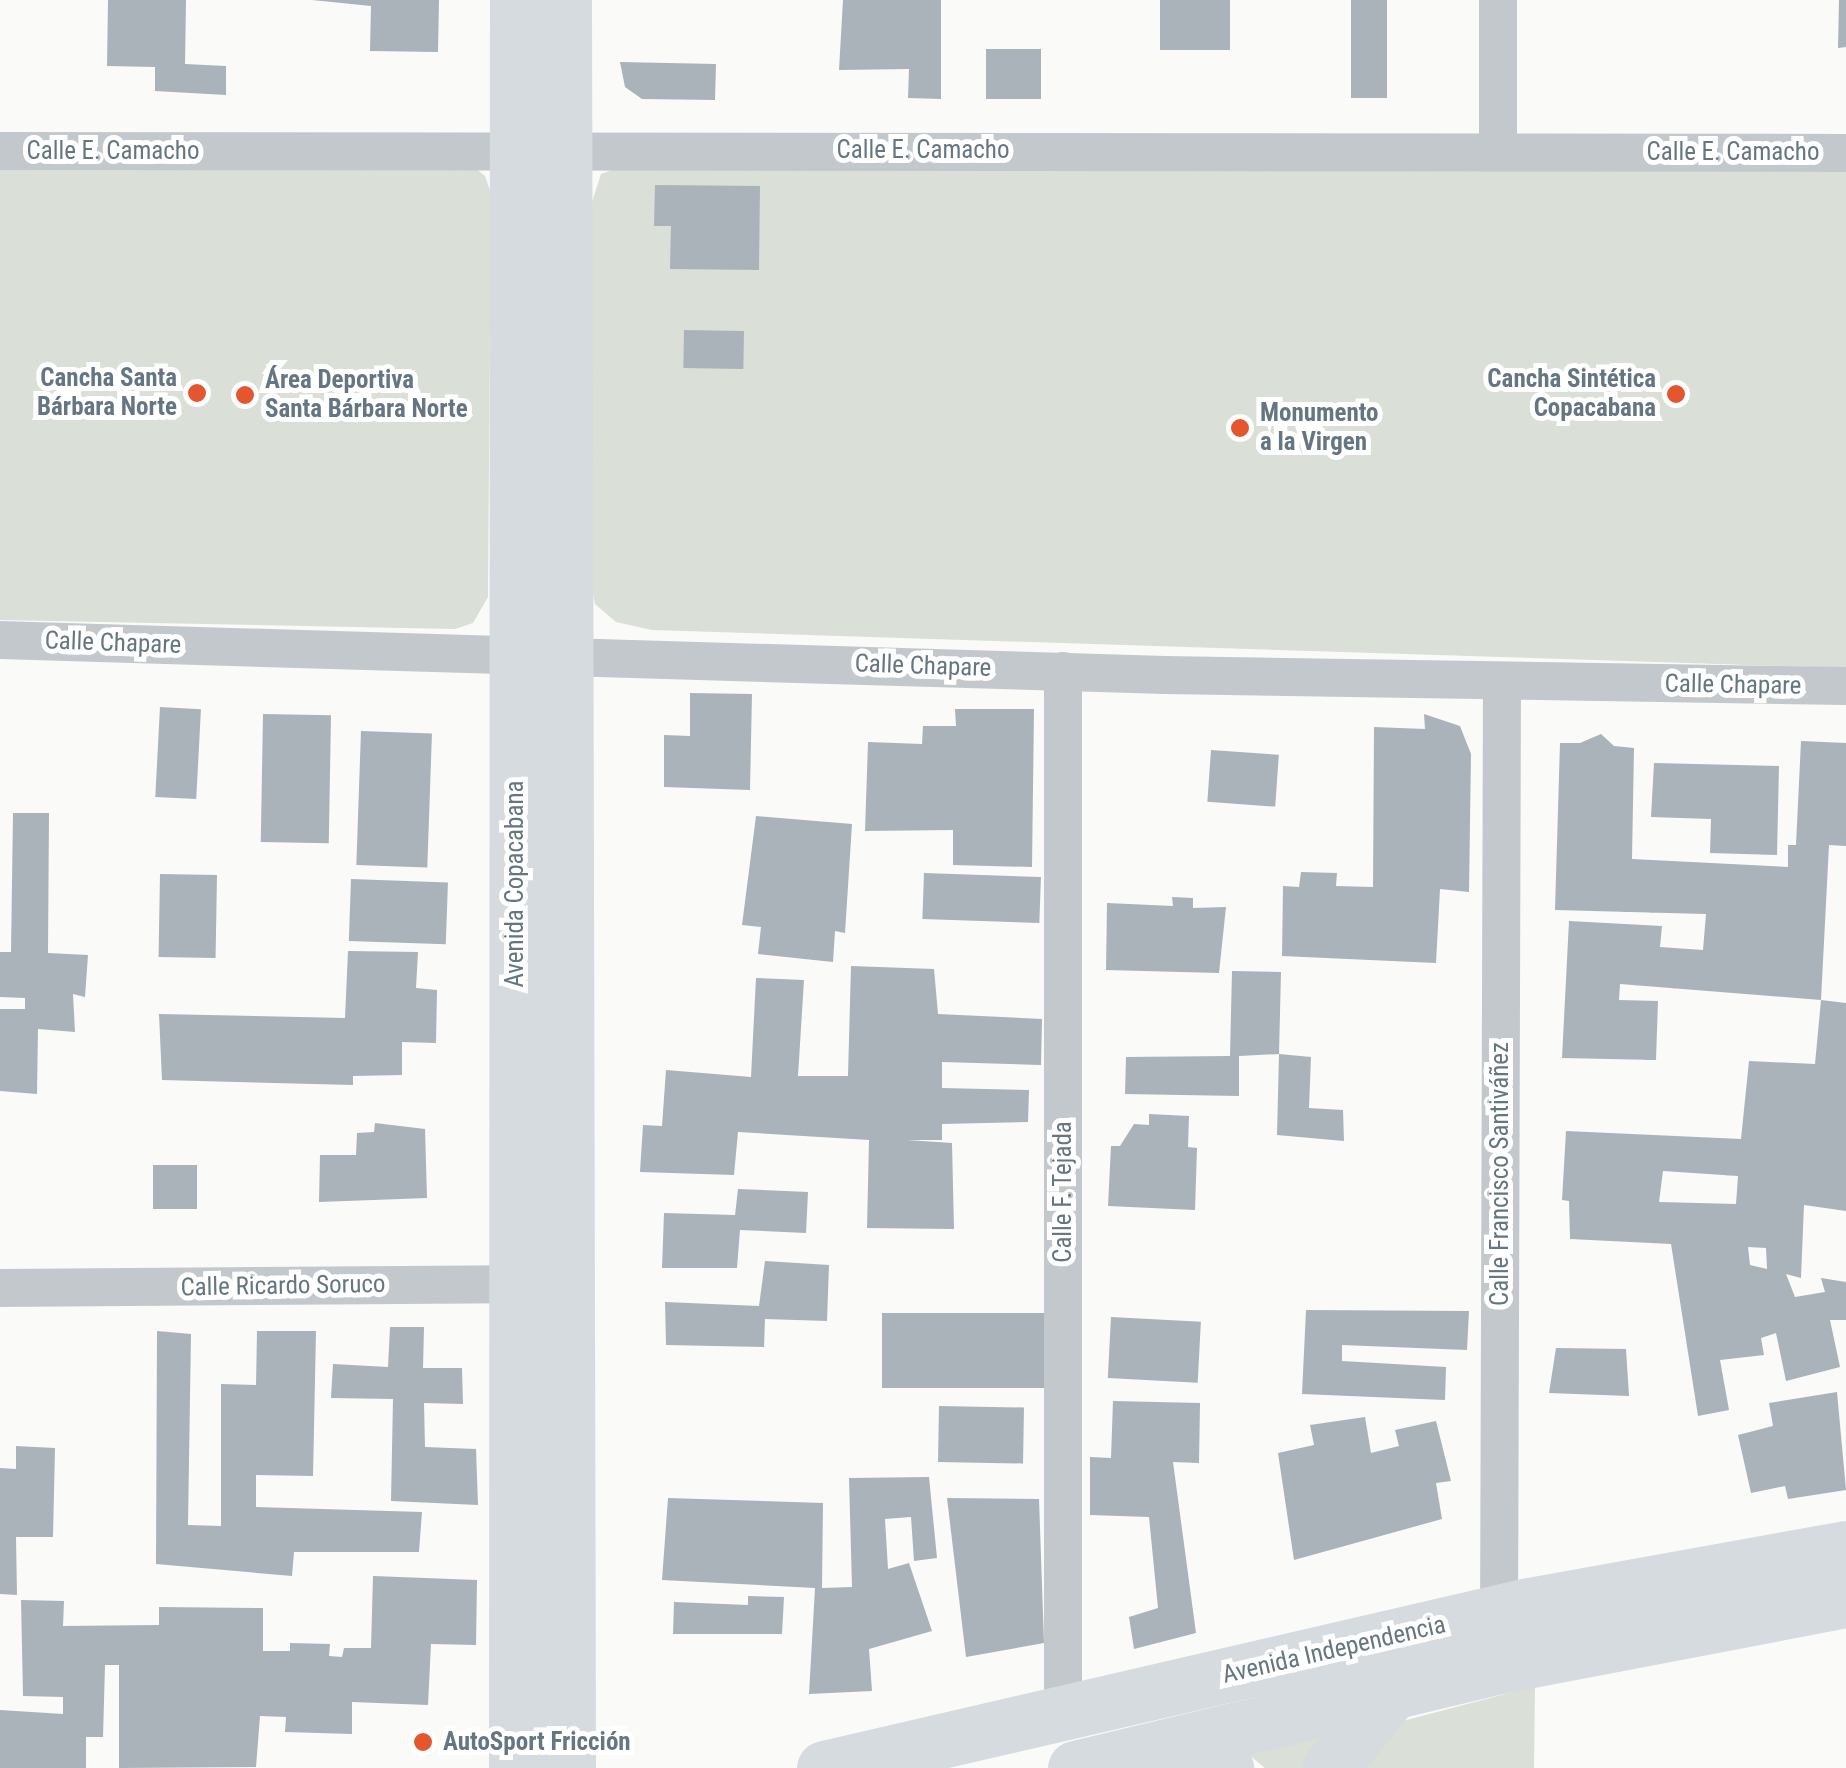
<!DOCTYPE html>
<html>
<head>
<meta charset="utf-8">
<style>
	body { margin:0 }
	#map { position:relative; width:1846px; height:1768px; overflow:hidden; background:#fafaf8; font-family:"Roboto Condensed",sans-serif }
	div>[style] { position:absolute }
	.green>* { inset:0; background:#dadfd7 }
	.building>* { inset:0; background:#aab3b9; transform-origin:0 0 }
	.minor>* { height:38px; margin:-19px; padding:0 19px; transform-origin:19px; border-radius:19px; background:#c3c8cc }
	.secondary>* { height:55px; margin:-27.5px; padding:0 27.5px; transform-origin:27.5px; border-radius:27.5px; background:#d6dbdf }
	.primary>* { height:55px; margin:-27.5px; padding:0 27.5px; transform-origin:27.5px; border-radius:27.5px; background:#d6dbdf }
	.dots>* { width:28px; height:28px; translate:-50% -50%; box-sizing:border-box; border:5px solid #fff; border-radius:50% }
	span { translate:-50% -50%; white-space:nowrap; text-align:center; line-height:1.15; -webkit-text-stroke:10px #fff; paint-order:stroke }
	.street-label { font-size:25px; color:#657683 }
	.poi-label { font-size:25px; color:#657683; font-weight:700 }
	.right { translate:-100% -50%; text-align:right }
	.left { translate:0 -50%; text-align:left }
</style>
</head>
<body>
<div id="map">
	<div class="green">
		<div style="clip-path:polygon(0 164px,474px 167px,485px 176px,491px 193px,488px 597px,473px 623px,455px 629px,0 620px)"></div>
		<div style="clip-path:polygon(628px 164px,1846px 168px,1846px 668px,652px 630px,616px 622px,595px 604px,592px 588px,592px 202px,601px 174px)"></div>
		<div style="clip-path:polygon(1535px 1686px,1534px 1768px,1350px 1768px,1399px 1722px)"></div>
		<div style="clip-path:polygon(1334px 1729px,1306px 1768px,1265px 1768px,1242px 1749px)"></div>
	</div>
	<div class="building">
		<div style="clip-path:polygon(108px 0,186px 0,185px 64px,226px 66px,226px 95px,155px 91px,155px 67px,107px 66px)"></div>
		<div style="clip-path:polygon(312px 0,439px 0,438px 52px,370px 51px,371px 6px)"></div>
		<div style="clip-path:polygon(843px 0,941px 0,941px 99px,908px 98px,909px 69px,839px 70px)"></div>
		<div style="left:1160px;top:0;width:70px;height:50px"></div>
		<div style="left:1351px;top:0;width:36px;height:98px"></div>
		<div style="clip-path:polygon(1839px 0,1846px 0,1846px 47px,1838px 48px)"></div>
		<div style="left:1041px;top:49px;width:50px;height:55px;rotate:90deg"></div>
		<div style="clip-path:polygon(620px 62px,716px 64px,715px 100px,642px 99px,625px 87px)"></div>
		<div style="clip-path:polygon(655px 185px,760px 186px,759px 270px,670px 269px,671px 226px,654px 226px)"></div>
		<div style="left:684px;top:330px;width:60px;height:38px;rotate:1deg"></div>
		<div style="clip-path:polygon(690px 693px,752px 694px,750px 790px,664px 787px,664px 735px,690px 736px)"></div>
		<div style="left:160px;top:707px;width:41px;height:90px;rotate:3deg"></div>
		<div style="clip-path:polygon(955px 709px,1034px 709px,1032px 867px,953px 865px,953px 830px,865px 831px,868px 742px,922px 744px,923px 726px,956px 726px)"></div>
		<div style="left:263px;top:714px;width:68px;height:128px;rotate:1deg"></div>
		<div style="clip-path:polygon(1424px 714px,1460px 726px,1471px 754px,1469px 892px,1440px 889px,1436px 963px,1282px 956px,1283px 886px,1299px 887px,1301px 872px,1337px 873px,1336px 886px,1373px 887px,1374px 727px,1425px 729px)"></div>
		<div style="left:361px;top:731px;width:71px;height:134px;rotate:2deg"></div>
		<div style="clip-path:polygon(evenodd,1601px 734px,1614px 746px,1634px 748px,1632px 859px,1788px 867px,1788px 845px,1796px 845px,1801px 741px,1846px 743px,1846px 846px,1829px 845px,1821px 1000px,1846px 1003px,1846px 1211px,1804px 1205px,1801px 1278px,1786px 1274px,1795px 1297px,1825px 1292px,1821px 1278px,1846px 1282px,1846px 1320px,1830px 1320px,1840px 1367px,1786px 1381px,1776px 1333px,1761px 1338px,1764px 1355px,1720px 1360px,1729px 1410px,1698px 1416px,1671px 1244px,1570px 1239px,1569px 1201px,1562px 1200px,1566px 1131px,1741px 1139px,1749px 1061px,1815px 1064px,1821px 1000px,1620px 984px,1619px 1000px,1658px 1001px,1656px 1060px,1562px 1058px,1569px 921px,1662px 926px,1660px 947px,1703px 950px,1706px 914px,1555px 910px,1560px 743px,1580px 743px,1601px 734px,1663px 1171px,1738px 1176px,1736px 1204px,1659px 1202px,1663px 1171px,1601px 734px,1748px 1247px,1766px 1248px,1767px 1269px,1750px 1265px,1748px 1247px)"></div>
		<div style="left:1211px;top:750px;width:68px;height:52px;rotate:4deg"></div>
		<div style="clip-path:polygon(1654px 763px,1779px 766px,1777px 855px,1710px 853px,1711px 819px,1651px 817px)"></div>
		<div style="clip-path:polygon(13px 813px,49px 813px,48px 953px,88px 955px,85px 997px,73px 994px,75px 1032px,38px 1029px,37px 1094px,0 1091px,0 1009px,25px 1009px,25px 998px,0 997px,0 952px,11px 952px)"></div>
		<div style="clip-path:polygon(756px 816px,852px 824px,845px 933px,835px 931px,833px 962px,758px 954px,761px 927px,742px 925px)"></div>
		<div style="left:924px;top:873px;width:117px;height:46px;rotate:2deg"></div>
		<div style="left:217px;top:875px;width:83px;height:57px;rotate:91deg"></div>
		<div style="left:351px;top:879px;width:97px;height:62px;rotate:2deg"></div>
		<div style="clip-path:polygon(1172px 897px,1193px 898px,1193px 908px,1226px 907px,1219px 973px,1106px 970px,1107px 903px,1173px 906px)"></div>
		<div style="clip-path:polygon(348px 951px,418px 952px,416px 988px,437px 990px,436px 1043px,402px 1042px,402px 1075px,353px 1076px,353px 1085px,162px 1080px,159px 1014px,345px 1018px)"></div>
		<div style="clip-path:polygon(851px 966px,934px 969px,938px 1014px,1042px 1019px,1041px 1065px,942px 1062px,942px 1088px,1029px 1090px,1028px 1122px,942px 1124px,942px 1140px,907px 1140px,952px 1143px,954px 1229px,867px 1228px,869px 1140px,738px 1132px,734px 1175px,640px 1172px,643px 1125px,662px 1126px,666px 1070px,751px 1077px,756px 978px,804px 980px,798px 1076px,848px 1076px)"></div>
		<div style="clip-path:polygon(1232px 971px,1281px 972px,1279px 1054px,1311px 1057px,1309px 1108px,1343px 1110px,1344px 1141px,1277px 1135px,1279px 1054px,1239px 1056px,1239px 1096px,1125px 1094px,1126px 1057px,1230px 1056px)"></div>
		<div style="clip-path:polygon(1149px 1114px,1189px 1116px,1188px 1147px,1197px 1148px,1195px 1210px,1108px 1206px,1111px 1146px,1120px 1146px,1134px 1124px,1149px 1125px)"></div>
		<div style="clip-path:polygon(375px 1123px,425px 1129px,427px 1198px,319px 1202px,320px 1155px,356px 1155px,357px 1133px,374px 1132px)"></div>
		<div style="left:153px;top:1165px;width:44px;height:44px"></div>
		<div style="clip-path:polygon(738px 1189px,808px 1192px,806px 1233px,740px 1230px,737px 1268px,662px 1268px,664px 1213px,735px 1215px)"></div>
		<div style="clip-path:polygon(765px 1261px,829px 1265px,827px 1321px,765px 1319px,764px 1347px,666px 1345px,665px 1302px,759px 1306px)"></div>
		<div style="clip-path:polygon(1306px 1310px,1469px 1311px,1467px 1350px,1342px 1345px,1342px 1361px,1446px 1367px,1445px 1400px,1302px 1394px)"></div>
		<div style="left:1046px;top:1313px;width:75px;height:164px;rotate:90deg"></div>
		<div style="left:1111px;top:1317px;width:90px;height:61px;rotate:3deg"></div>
		<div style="clip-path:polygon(390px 1327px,424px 1327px,423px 1368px,462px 1368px,463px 1404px,424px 1403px,425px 1447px,476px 1449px,478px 1505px,391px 1501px,393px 1399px,331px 1398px,333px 1364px,388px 1367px)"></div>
		<div style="clip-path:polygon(157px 1331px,191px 1334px,188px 1525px,221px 1526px,221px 1384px,256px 1385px,257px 1331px,316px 1331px,313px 1476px,256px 1475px,256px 1507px,422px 1512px,419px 1552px,294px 1552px,292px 1576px,156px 1564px)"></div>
		<div style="clip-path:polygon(1556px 1348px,1626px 1349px,1629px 1396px,1549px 1393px)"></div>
		<div style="clip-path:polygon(1837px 1392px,1846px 1490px,1788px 1499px,1785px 1486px,1751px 1493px,1738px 1435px,1773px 1426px,1769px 1403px)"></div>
		<div style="clip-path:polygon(1113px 1401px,1200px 1403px,1199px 1463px,1173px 1462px,1196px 1633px,1134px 1649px,1129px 1617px,1158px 1608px,1149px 1517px,1090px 1515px,1090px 1457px,1111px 1458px)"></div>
		<div style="left:939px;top:1406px;width:85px;height:56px;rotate:1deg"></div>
		<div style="clip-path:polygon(1365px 1417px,1371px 1453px,1399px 1446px,1395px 1430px,1436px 1421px,1451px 1481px,1436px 1483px,1442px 1519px,1294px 1560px,1278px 1453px,1314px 1445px,1310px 1425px)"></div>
		<div style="clip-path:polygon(16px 1446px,55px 1448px,53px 1537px,16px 1537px,17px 1595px,0 1594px,0 1468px,16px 1469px)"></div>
		<div style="clip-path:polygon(929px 1477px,937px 1558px,914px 1561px,911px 1517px,885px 1519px,888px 1569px,909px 1563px,932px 1631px,869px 1649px,872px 1691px,809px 1694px,815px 1588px,662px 1580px,668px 1498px,823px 1503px,822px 1588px,852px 1587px,849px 1478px)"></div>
		<div style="clip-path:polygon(947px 1498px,1039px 1499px,1044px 1643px,966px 1657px)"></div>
		<div style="clip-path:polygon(373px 1576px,477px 1580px,476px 1645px,431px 1644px,428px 1705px,352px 1702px,352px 1734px,285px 1732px,286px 1717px,260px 1716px,256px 1767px,119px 1768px,119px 1665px,105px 1665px,103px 1737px,86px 1737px,86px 1768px,0 1768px,0 1710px,63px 1714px,63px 1697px,23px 1696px,21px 1600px,64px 1601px,63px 1626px,159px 1625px,159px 1607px,263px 1608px,263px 1651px,290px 1651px,290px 1643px,330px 1644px,329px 1656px,342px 1657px,344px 1648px,371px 1648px)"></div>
		<div style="clip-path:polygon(748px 1596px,784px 1597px,782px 1634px,673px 1634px,674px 1602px,748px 1605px)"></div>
	</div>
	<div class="minor">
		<div style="left:1498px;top:0;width:151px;rotate:90deg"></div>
		<div style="left:0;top:151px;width:1846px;rotate:0.06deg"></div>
		<div style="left:0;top:640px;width:1166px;rotate:1.72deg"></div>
		<div style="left:1165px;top:675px;width:681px;rotate:0.93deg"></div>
		<div style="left:1063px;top:671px;width:1043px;rotate:90deg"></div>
		<div style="left:0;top:1288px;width:539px;rotate:-0.43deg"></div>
		<div style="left:1499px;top:1635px;width:952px;rotate:-89.82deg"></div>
	</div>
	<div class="secondary">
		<div style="left:564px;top:0;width:1768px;rotate:89.87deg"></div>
		<div style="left:516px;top:1768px;width:1768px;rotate:-89.97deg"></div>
		<div style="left:824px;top:1768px;width:724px;rotate:-13.02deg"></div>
		<div style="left:1529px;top:1605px;width:322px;rotate:-10.2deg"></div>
		<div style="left:1075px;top:1768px;width:437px;rotate:-13.5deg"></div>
		<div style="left:1500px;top:1666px;width:352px;rotate:-10.8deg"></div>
	</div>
	<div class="primary">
		<div style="left:1183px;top:1743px;width:50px;rotate:30.2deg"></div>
		<div style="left:1330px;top:1768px;width:98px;rotate:-50.8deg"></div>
	</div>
	<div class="dots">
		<div style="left:197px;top:393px;background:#e4572e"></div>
		<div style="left:1676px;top:394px;background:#e4572e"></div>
		<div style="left:245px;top:395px;background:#e4572e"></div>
		<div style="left:1240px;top:428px;background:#e4572e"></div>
		<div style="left:423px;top:1742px;background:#e4572e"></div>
	</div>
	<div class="street-label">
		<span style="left:923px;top:150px">Calle E. Camacho</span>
		<span style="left:113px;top:151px">Calle E. Camacho</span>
		<span style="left:1733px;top:152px">Calle E. Camacho</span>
		<span style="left:113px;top:643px;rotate:2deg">Calle Chapare</span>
		<span style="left:923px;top:666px;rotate:2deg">Calle Chapare</span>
		<span style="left:1733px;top:685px;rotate:1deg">Calle Chapare</span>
		<span style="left:515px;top:884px;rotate:-90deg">Avenida Copacabana</span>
		<span style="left:1500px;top:1174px;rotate:-90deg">Calle Francisco Santiváñez</span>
		<span style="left:1063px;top:1192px;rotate:-90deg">Calle F. Tejada</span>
		<span style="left:283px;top:1286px;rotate:-1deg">Calle Ricardo Soruco</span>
		<span style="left:1334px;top:1650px;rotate:-13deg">Avenida Independencia</span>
	</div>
	<div class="poi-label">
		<span class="right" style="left:177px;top:393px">Cancha Santa<br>Bárbara Norte</span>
		<span class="right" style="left:1656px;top:394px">Cancha Sintética<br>Copacabana</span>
		<span class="left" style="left:265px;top:395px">Área Deportiva<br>Santa Bárbara Norte</span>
		<span class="left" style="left:1260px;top:428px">Monumento<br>a la Virgen</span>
		<span class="left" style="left:443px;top:1742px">AutoSport Fricción</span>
	</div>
</div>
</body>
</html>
